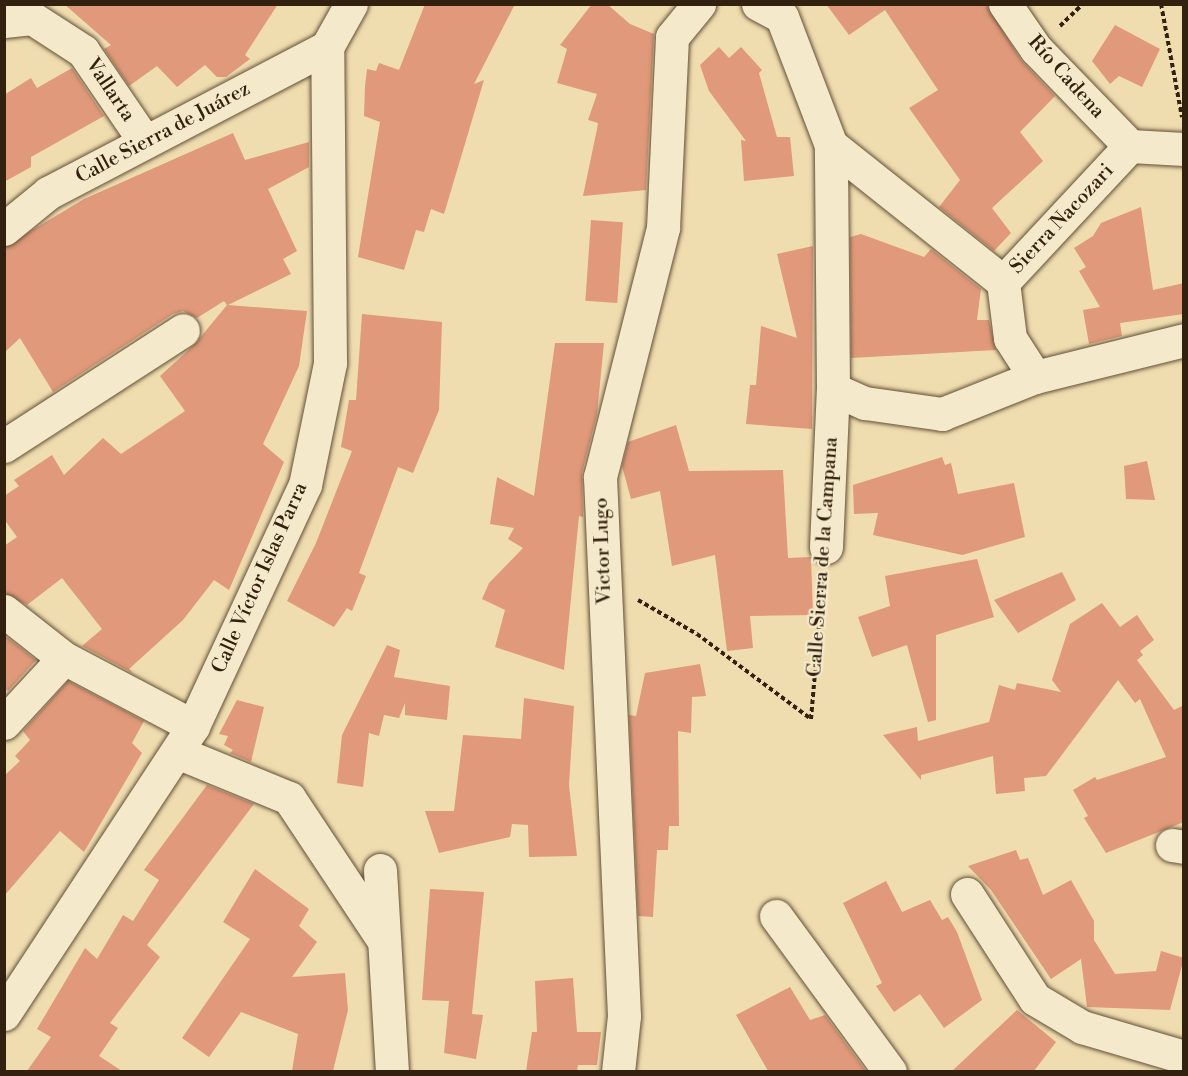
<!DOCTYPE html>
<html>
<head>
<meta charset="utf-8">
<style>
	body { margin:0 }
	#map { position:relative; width:1188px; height:1076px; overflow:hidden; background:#f0ddaf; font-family:"Libre Bodoni",serif }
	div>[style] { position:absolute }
	.building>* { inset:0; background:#e0997a; transform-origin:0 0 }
	.path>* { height:4px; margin-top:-2px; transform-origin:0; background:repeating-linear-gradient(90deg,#332110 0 4.5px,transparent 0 7.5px) }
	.roads { filter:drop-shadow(0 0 2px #625038) drop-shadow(0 0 2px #625038) }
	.street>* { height:33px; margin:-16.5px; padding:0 16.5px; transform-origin:16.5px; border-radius:16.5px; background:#f5e9cb }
	.secondary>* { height:33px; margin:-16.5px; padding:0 16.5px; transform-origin:16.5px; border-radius:16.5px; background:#f5e9cb }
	span { translate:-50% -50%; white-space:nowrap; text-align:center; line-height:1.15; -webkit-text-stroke:4.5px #f5e9cb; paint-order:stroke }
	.street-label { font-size:20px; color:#332110 }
	.frame { position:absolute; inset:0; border:6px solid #332110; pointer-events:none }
</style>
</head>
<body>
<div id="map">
	<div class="building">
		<div style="clip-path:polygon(64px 4px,278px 4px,245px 55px,250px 59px,226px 77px,217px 77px,205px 65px,177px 87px,157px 66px,129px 86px,104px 49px,111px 45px)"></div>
		<div style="clip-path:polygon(425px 4px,515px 4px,474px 84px,484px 80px,444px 214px,431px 209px,424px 232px,416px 230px,404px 270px,358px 257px,380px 122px,364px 116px,365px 86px,367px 69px,376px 71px,379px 63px,399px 70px)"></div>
		<div style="clip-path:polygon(592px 4px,607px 4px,630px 24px,654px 34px,646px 190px,583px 196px,597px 129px,598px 123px,588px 120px,597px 94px,557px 83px,567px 49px,560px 45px)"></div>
		<div style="clip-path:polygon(826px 4px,986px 4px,1021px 60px,1055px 96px,1020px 132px,1043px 161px,992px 208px,1011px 233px,994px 251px,939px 207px,960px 180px,909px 108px,938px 90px,885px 10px,849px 35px)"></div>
		<div style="clip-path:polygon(1115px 25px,1160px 49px,1142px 87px,1119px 76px,1110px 84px,1092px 61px)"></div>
		<div style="clip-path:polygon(719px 47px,729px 58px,741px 47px,762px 70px,759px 73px,777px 137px,790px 137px,794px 176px,744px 181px,741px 140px,746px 141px,709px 91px,700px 65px)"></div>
		<div style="clip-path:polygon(72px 68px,104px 116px,31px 157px,31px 167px,4px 182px,4px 95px,31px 78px,37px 88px)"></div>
		<div style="clip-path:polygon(233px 133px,245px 160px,309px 142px,309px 167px,268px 189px,297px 251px,283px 259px,291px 274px,228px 305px,307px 311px,299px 366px,263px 444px,284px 462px,229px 590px,214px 580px,183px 620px,129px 669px,133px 673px,82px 646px,102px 629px,62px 578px,27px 605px,4px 593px,4px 546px,17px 537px,4px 519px,4px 496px,19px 486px,14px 480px,52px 455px,64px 475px,103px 438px,121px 454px,185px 411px,160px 376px,194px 345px,227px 305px,224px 301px,197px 318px,183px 311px,173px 314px,53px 392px,20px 338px,4px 353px,4px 247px,84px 199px)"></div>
		<div style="clip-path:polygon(1141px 207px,1153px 290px,1184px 283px,1184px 314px,1120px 323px,1122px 336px,1089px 344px,1083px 310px,1100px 307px,1079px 271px,1086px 267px,1074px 248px,1093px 236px,1101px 223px)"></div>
		<div style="left:591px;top:220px;width:32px;height:81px;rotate:4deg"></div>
		<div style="clip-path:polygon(861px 234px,924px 257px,931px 249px,981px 289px,977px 320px,989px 320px,996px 350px,851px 358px,850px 237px)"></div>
		<div style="clip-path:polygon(813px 246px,812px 429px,746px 424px,750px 385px,756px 385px,761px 326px,797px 338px,777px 254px)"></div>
		<div style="clip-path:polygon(362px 314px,442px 322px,439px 410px,413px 473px,398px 467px,359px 573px,366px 576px,352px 611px,347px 608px,334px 627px,287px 601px,316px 543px,352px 451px,341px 447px,349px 400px,356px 400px)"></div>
		<div style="clip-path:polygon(555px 343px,604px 343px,597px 414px,582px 473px,583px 517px,579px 516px,564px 670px,495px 647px,505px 610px,482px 599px,489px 583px,523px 548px,508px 539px,514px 528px,490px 524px,497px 477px,534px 496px)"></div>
		<div style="clip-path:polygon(676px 425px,689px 471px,783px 470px,788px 558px,811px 557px,813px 615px,750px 616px,753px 648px,727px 651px,715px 555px,672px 566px,660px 491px,631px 499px,622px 466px,628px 442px)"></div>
		<div style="clip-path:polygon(942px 457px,945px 465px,951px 463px,958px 494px,1014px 483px,1025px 537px,962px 555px,873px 535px,878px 513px,854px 514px,853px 485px)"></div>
		<div style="clip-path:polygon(1147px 461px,1155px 500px,1126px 499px,1124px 466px)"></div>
		<div style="clip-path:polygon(977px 559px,994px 617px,936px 635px,936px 720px,928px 722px,907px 645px,872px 657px,858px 617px,890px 606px,885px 576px)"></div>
		<div style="clip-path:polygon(1062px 572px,1076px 600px,1018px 633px,994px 600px)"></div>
		<div style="clip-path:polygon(1102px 603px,1120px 627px,1137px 615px,1154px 640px,1140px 651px,1143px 655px,1137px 660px,1174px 710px,1184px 705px,1184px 822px,1106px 853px,1084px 818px,1088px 816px,1073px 790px,1095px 777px,1097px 780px,1166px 757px,1140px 699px,1135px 703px,1118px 680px,1046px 776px,1024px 778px,1025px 791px,996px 794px,993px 756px,921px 775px,921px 780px,883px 735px,917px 727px,918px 741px,989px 722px,999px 685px,1015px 690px,1017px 683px,1061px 692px,1052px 680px,1070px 624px)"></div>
		<div style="clip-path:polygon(4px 635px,36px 660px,8px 691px,4px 688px)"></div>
		<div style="clip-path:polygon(387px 645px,400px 650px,394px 677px,450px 686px,447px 720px,405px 715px,405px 703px,399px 718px,384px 715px,379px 736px,369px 733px,363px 787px,337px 783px,342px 735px)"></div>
		<div style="clip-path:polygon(700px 664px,706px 696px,692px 697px,691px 733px,678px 731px,679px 826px,669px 826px,668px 850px,657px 850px,653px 917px,638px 916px,629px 715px,636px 716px,645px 673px)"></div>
		<div style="clip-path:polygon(68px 681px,144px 721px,132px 743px,142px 753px,84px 852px,60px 831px,4px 896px,4px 776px,20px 761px,15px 756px,30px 740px,23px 731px)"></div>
		<div style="clip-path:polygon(524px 698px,574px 706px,569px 785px,577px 856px,529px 857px,528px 825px,512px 824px,510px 837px,439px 853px,425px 811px,454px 811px,463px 735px,521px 739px)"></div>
		<div style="clip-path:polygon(237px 700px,264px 707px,251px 762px,230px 753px,233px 750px,224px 745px,228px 736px,219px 734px)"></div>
		<div style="clip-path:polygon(207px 785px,254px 804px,147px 945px,160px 957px,110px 1023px,118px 1028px,99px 1056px,122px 1071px,27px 1071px,51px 1037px,37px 1029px,85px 948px,97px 959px,123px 915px,133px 921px,159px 880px,144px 870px)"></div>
		<div style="clip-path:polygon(1016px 850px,1020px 860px,1028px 858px,1043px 895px,1071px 880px,1094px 921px,1094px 940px,1115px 974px,1156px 971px,1161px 951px,1184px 958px,1170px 1010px,1087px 1007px,1081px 959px,1051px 979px,991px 890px,968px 866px)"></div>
		<div style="clip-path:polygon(255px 869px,309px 909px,299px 926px,317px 942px,292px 977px,345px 973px,348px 1010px,333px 1071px,292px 1071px,298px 1034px,241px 1012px,209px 1057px,182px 1038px,250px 939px,223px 922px)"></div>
		<div style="clip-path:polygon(886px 881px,902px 912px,930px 900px,942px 920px,948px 917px,957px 932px,982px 1000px,944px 1028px,920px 994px,894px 1012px,876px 986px,882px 983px,843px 903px)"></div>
		<div style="clip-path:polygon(430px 889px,484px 892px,472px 1014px,483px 1015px,476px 1059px,444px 1053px,449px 1001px,422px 1000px)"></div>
		<div style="clip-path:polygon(573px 978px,577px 1032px,601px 1032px,597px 1065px,578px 1065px,577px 1071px,526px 1071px,532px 1032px,537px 1032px,535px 981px)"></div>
		<div style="clip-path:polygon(790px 987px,810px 1020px,825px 1015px,866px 1071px,768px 1071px,736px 1015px)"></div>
		<div style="clip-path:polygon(1017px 1010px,1056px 1042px,1034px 1071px,952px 1071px)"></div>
	</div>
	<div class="path">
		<div style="left:1161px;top:4px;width:115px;rotate:79.5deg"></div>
		<div style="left:1060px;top:26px;width:32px;rotate:-44deg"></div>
		<div style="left:638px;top:600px;width:68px;rotate:30deg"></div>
		<div style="left:697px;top:634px;width:142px;rotate:36.7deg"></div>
		<div style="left:811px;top:719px;width:140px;rotate:-85.1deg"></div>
	</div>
	<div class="roads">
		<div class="street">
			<div style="left:758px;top:4px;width:27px;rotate:28deg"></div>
			<div style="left:782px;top:17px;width:137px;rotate:69.1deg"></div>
			<div style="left:831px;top:145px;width:220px;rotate:38.5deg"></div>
			<div style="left:1005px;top:4px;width:55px;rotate:55.4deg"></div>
			<div style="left:1036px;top:49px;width:135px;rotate:45.9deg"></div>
			<div style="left:4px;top:21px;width:28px;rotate:-6deg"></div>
			<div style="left:32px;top:18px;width:61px;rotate:32.9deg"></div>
			<div style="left:83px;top:51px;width:110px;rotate:55.7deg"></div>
			<div style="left:1035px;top:377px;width:46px;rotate:-122.7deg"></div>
			<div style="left:1010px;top:338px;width:56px;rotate:-97.1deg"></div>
			<div style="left:1003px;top:282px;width:186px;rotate:-47deg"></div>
			<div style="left:1130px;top:146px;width:54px;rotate:3.2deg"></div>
			<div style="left:833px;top:389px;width:35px;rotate:24deg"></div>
			<div style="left:865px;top:403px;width:78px;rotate:8.1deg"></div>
			<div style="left:942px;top:414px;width:100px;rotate:-21.7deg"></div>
			<div style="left:1035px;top:377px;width:154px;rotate:-13.9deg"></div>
			<div style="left:4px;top:446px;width:213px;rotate:-32.9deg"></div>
			<div style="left:826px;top:547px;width:158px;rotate:-87.5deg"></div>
			<div style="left:833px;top:389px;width:244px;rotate:-90.5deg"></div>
			<div style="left:4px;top:611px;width:76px;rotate:38.1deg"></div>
			<div style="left:64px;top:658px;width:146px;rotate:27.8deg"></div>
			<div style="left:4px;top:723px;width:88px;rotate:-47.3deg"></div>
			<div style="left:177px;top:752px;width:121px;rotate:22.3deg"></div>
			<div style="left:289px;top:798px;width:172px;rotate:56.4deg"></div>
			<div style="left:1172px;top:845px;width:12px;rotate:9deg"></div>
			<div style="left:380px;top:870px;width:202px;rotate:86.6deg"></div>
			<div style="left:967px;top:894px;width:125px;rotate:57.1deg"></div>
			<div style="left:1035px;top:999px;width:55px;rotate:30.8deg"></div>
			<div style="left:1082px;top:1027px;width:106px;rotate:16.4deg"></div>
			<div style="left:776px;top:916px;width:193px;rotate:53.8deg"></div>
			<div style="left:4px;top:1014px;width:344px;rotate:-56.7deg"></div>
			<div style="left:193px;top:726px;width:266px;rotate:-65.1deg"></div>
			<div style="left:305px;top:485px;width:125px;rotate:-78.4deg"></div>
			<div style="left:330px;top:363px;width:316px;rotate:-90.5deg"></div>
			<div style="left:618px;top:1072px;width:56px;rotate:-83.9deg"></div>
			<div style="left:624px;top:1016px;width:540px;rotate:-92.55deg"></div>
			<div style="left:600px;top:477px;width:257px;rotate:-75.8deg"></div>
			<div style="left:663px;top:228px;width:191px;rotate:-87.3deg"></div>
			<div style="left:672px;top:37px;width:43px;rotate:-50.7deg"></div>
		</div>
		<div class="secondary">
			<div style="left:4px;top:229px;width:57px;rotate:-39.3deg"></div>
			<div style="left:48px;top:193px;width:315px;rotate:-27.6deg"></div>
			<div style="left:327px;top:47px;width:49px;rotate:-60.8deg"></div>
		</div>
	</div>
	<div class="street-label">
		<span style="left:1066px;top:77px;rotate:48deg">Río Cadena</span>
		<span style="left:110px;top:90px;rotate:56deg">Vallarta</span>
		<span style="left:163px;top:133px;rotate:-28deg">Calle Sierra de Juárez</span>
		<span style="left:1062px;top:219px;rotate:-47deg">Sierra Nacozari</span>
		<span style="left:603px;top:551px;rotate:-92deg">Victor Lugo</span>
		<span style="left:823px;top:557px;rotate:-86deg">Calle Sierra de la Campana</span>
		<span style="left:260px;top:578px;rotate:-66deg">Calle Víctor Islas Parra</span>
	</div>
	<div class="frame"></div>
</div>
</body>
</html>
